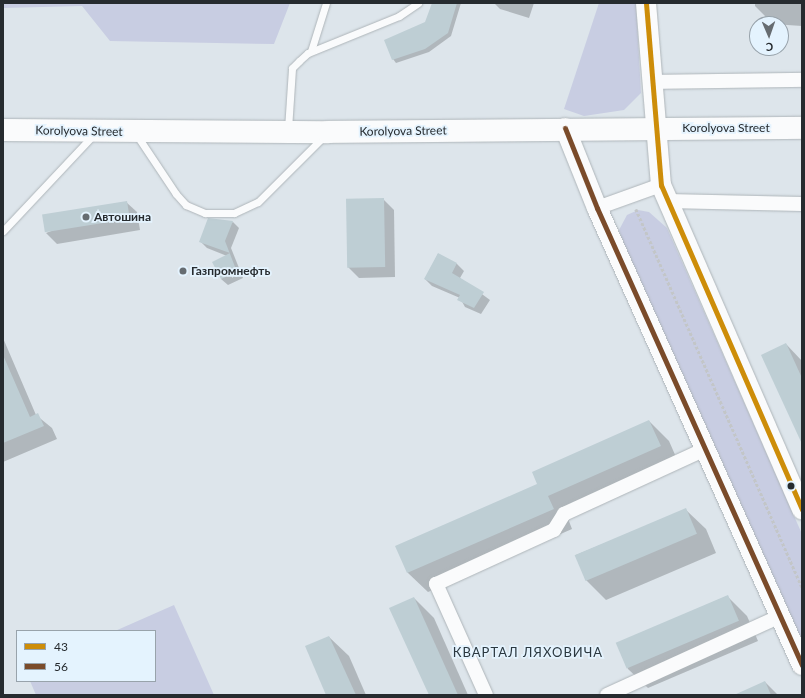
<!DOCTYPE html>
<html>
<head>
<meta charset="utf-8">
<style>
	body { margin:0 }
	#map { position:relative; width:805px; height:698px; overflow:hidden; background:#dde5eb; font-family:Lato,sans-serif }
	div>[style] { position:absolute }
	.green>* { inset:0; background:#c8cde2 }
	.shadow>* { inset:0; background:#0003 }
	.building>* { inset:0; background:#beced4; transform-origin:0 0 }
	.path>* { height:2.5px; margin-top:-1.25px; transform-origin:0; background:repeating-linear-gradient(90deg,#c3c6c8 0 3px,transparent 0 5px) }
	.roads { filter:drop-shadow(0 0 1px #aeb5b9) drop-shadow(0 0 1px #aeb5b9) }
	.lane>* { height:7px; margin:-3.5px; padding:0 3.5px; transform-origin:3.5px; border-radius:3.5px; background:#fafbfc }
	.street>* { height:14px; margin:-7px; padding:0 7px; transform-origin:7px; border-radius:7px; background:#fafbfc }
	.secondary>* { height:20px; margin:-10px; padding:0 10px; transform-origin:10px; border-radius:10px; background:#fafbfc }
	.highway>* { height:22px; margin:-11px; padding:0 11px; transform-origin:11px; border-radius:11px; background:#fafbfc }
	.bus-1>* { height:5px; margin:-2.5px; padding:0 2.5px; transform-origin:2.5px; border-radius:2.5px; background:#cd8d09 }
	.bus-2>* { height:5px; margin:-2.5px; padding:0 2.5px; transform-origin:2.5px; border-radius:2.5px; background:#7a4b2a }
	.dots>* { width:11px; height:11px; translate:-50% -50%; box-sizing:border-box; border:2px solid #e4f3fe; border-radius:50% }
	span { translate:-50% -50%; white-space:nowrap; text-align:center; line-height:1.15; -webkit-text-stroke:3.5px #e4f3fe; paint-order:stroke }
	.street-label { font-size:12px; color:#262b2f }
	.poi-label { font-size:12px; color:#262b2f; font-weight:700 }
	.left { translate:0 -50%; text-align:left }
	.neighbourhood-label { font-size:13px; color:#2b3840; letter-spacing:1px }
	.frame { position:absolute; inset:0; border:4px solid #262b2f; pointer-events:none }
	.legend { position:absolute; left:16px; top:630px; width:140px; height:52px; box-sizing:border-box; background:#e4f3fe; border:1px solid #98a3ab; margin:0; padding:5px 7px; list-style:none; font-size:12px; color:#262b2f }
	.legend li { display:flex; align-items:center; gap:8px; height:20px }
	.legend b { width:20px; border:1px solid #98a3ab }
	.north { position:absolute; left:749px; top:16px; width:40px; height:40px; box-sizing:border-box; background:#e4f3fe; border:1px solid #98a3ab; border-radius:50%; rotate:178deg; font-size:11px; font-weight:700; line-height:16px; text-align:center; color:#262b2f }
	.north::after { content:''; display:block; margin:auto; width:14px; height:18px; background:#666c71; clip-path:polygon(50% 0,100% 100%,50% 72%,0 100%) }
</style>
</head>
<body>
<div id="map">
	<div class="green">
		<div style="clip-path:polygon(3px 3px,290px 3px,274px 44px,110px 41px,82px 6px,3px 8px)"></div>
		<div style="clip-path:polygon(599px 3px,636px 3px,641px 93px,624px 110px,584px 116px,564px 109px)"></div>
		<div style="clip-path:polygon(638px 210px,649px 212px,667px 228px,802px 534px,802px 650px,623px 243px,619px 230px,627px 215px)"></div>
		<div style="clip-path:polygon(174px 605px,214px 695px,36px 695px,30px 681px,155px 681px,155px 631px,115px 631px)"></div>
	</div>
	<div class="shadow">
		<div style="clip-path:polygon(433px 3px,461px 3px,451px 36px,429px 52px,396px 63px,393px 59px,426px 23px)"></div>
		<div style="clip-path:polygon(494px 3px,534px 3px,529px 18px,500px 9px)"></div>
		<div style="clip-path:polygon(755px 3px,802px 3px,802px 26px,773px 24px,755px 6px)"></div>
		<div style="clip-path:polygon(383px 199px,394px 210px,395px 277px,359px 278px,348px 267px)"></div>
		<div style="clip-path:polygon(126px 202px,137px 212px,140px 230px,57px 244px,46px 233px)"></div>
		<div style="clip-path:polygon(233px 222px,239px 228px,231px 248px,243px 278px,228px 285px,221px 279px,227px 256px,207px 248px,200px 241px)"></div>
		<div style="clip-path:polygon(438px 254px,457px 264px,464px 271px,460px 278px,490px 300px,481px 314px,465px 307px,460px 298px,432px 286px,425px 279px)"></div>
		<div style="clip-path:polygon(3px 338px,36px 415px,52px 428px,57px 439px,3px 462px)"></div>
		<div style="clip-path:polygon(786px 344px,802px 361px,802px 442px)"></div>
		<div style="clip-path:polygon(649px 421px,669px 441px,680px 466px,567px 516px,572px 529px,428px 592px,408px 573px,397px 547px,538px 485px)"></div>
		<div style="clip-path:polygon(686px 510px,706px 529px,716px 553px,606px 600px,586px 580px,576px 555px)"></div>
		<div style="clip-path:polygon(727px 596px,747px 616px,758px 641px,648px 688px,628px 669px,617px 644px)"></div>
		<div style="clip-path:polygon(414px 598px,434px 618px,468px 695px,430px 695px)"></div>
		<div style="clip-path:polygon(329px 637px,349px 656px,366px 695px,328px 695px)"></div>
		<div style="clip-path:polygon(765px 682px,778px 695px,736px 695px)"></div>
	</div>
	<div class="building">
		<div style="clip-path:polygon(432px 3px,457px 3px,448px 33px,425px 49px,392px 60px,384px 40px,425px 22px)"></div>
		<div style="left:384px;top:198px;width:69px;height:38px;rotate:89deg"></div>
		<div style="left:127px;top:201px;width:18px;height:86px;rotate:81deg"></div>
		<div style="clip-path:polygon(208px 218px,233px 221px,225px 241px,237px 272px,221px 279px,212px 262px,230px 253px,199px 242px)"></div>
		<div style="clip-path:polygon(438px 253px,457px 263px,452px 273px,484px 292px,474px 308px,457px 300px,460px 295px,424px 279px)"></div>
		<div style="clip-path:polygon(786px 343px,802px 378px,802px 444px,761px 355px)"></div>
		<div style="clip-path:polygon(3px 355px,30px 417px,38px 413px,44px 426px,3px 443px)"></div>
		<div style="clip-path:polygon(649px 420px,661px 446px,548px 496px,554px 509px,407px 573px,395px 546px,537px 484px,532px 472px)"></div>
		<div style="left:686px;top:508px;width:28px;height:121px;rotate:67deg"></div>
		<div style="left:728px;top:595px;width:28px;height:122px;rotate:67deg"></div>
		<div style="clip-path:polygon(414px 597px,458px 695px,429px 695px,389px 608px)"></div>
		<div style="clip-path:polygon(329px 636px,356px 695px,326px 695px,305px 646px)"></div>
		<div style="clip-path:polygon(765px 681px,771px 695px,734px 695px)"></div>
	</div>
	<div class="path">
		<div style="left:636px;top:209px;width:413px;rotate:66.3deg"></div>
	</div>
	<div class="roads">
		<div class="lane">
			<div style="left:311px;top:51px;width:50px;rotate:-72.6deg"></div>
			<div style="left:288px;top:129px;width:61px;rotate:-86.2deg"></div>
			<div style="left:292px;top:68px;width:10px;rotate:-45deg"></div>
			<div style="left:299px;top:61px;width:12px;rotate:-42deg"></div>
			<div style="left:308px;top:53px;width:98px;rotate:-22.1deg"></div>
			<div style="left:399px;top:16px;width:23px;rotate:-34deg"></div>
			<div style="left:136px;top:134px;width:72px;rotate:56.3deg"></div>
			<div style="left:176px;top:194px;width:15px;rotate:48deg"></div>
			<div style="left:186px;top:205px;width:21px;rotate:23deg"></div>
			<div style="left:205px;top:213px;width:29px"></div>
			<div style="left:234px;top:213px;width:26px;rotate:-25deg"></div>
			<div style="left:258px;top:202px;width:92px;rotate:-45deg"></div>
			<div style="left:3px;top:231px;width:132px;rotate:-46.8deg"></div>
		</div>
		<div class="street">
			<div style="left:653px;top:82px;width:149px;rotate:-0.8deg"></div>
			<div style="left:667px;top:201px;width:135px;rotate:1.3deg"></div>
			<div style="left:597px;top:208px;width:68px;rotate:-19.8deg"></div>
			<div style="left:486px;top:695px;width:122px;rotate:-114.2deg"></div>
			<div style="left:436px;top:584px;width:130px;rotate:-24.6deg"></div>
			<div style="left:554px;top:530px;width:19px;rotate:-58deg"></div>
			<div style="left:564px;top:514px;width:155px;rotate:-24.7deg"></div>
			<div style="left:607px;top:695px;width:190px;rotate:-24.5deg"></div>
		</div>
		<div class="secondary">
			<div style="left:646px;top:3px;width:183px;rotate:85.3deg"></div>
			<div style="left:661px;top:185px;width:354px;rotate:66.5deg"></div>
			<div style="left:565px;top:128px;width:86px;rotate:68.2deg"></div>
			<div style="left:597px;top:208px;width:501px;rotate:65.84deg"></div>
		</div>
		<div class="highway">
			<div style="left:3px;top:130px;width:325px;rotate:0.4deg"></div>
			<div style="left:328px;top:132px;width:474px;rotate:-0.5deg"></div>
		</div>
	</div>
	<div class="bus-1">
		<div style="left:646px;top:3px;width:183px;rotate:85.3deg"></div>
		<div style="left:661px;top:185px;width:354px;rotate:66.5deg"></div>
	</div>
	<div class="bus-2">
		<div style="left:565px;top:128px;width:86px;rotate:68.2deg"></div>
		<div style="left:597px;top:208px;width:501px;rotate:65.84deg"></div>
	</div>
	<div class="dots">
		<div style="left:86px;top:217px;background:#666c71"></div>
		<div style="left:183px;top:271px;background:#666c71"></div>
		<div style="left:791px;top:486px;background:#262b2f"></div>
	</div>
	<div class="street-label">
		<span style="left:726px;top:128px">Korolyova Street</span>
		<span style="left:79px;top:131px;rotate:1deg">Korolyova Street</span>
		<span style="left:403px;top:131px;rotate:-1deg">Korolyova Street</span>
	</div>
	<div class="poi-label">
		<span class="left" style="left:94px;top:217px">Автошина</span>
		<span class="left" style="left:191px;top:271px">Газпромнефть</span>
	</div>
	<div class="neighbourhood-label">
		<span style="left:528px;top:652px">КВАРТАЛ ЛЯХОВИЧА</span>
	</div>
	<div class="frame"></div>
	<ul class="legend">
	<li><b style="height:5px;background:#cd8d09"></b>43</li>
	<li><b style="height:5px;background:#7a4b2a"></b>56</li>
	</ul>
	<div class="north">С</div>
</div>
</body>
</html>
